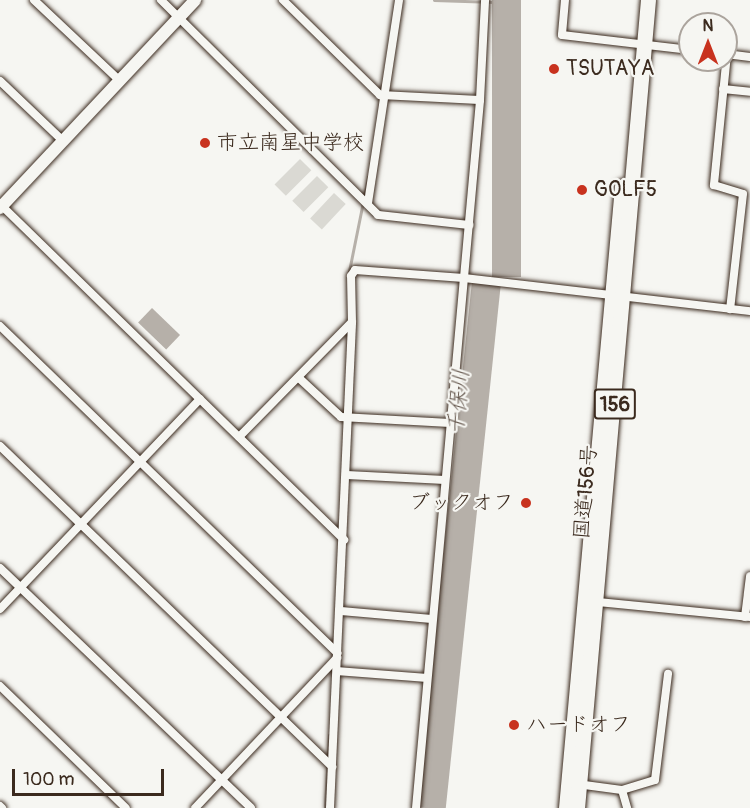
<!DOCTYPE html>
<html>
<head>
<meta charset="utf-8">
<style>
	body { margin:0 }
	#map { position:relative; width:750px; height:808px; overflow:hidden; background:#f6f6f2; font-family:Pangolin,"Klee One",sans-serif }
	div>[style] { position:absolute }
	.green>* { inset:0; background:#dad9d3; transform-origin:0 0 }
	.water>* { inset:0; background:#b6b0a9; transform-origin:0 0 }
	.stream>* { height:3px; margin:-1.5px; padding:0 1.5px; transform-origin:1.5px; border-radius:1.5px; background:#b6b0a9 }
	.roads { filter:drop-shadow(0 0 2px #3b2a1e) drop-shadow(0 0 2px #3b2a1e) }
	.street>* { height:8px; margin:-4px; padding:0 4px; transform-origin:4px; border-radius:4px; background:#f6f6f2 }
	.secondary>* { height:12px; margin:-6px; padding:0 6px; transform-origin:6px; border-radius:6px; background:#f6f6f2 }
	.highway>* { height:15px; margin:-7.5px; padding:0 7.5px; transform-origin:7.5px; border-radius:7.5px; background:#f6f6f2 }
	.dots>* { width:16px; height:16px; translate:-50% -50%; box-sizing:border-box; border:3px solid #f6f6f2; border-radius:50% }
	span { translate:-50% -50%; white-space:nowrap; text-align:center; line-height:1.15; -webkit-text-stroke:4.5px #f6f6f2; paint-order:stroke }
	.shield-label span { padding:2px 4px; background:#f6f6f2; border:2px solid; border-radius:4px; -webkit-text-stroke-width:0 }
	.shield-label { font-size:20px; color:#3b2a1e; font-weight:700 }
	.poi-label { font-size:21px; color:#3b2a1e }
	.left { translate:0 -50%; text-align:left }
	.right { translate:-100% -50%; text-align:right }
	.street-label { font-size:21px; color:#3b2a1e }
	.water-label { font-size:22px; color:#605248; font-style:italic }
	.north { position:absolute; left:678px; top:12px; width:60px; height:60px; box-sizing:border-box; background:#f6f6f2; border:2px solid #aba49d; border-radius:50%; rotate:0deg; font-size:16px; font-weight:700; line-height:24px; text-align:center; color:#3b2a1e }
	.north::after { content:''; display:block; margin:auto; width:21px; height:27px; background:#c8321e; clip-path:polygon(50% 0,100% 100%,50% 72%,0 100%) }
	.scale { position:absolute; left:12px; top:769px; width:152px; height:27px; box-sizing:border-box; border:3px solid #3b2a1e; border-top:0; padding-left:8px; font-size:18px; line-height:21px; white-space:nowrap; color:#3b2a1e; -webkit-text-stroke:4px #f6f6f2; paint-order:stroke }
</style>
</head>
<body>
<div id="map">
	<div class="green">
		<div style="left:300px;top:159px;width:16px;height:36px;rotate:45deg"></div>
		<div style="left:317px;top:176px;width:16px;height:35px;rotate:45deg"></div>
		<div style="left:334px;top:193px;width:16px;height:35px;rotate:43deg"></div>
	</div>
	<div class="water">
		<div style="left:492px;top:0;width:29px;height:277px"></div>
		<div style="left:472px;top:281px;width:29px;height:529px;rotate:6deg"></div>
		<div style="left:152px;top:308px;width:39px;height:20px;rotate:44deg"></div>
	</div>
	<div class="stream">
		<div style="left:434px;top:0;width:61px;rotate:1.9deg"></div>
		<div style="left:348px;top:276px;width:101px;rotate:-78.6deg"></div>
		<div style="left:325px;top:808px;width:73px;rotate:-86.9deg"></div>
	</div>
	<div class="roads">
		<div class="street">
			<div style="left:34px;top:0;width:118px;rotate:43.3deg"></div>
			<div style="left:161px;top:0;width:305px;rotate:44.7deg"></div>
			<div style="left:378px;top:215px;width:92px;rotate:6.3deg"></div>
			<div style="left:283px;top:0;width:136px;rotate:44.4deg"></div>
			<div style="left:380px;top:95px;width:100px;rotate:2.9deg"></div>
			<div style="left:565px;top:0;width:35px;rotate:95deg"></div>
			<div style="left:562px;top:35px;width:129px;rotate:6.7deg"></div>
			<div style="left:726px;top:54px;width:24px;rotate:7deg"></div>
			<div style="left:727px;top:54px;width:132px;rotate:95.7deg"></div>
			<div style="left:714px;top:185px;width:30px;rotate:17deg"></div>
			<div style="left:743px;top:194px;width:116px;rotate:96.4deg"></div>
			<div style="left:0;top:81px;width:88px;rotate:43.6deg"></div>
			<div style="left:723px;top:89px;width:27px;rotate:6deg"></div>
			<div style="left:368px;top:203px;width:205px;rotate:-81.3deg"></div>
			<div style="left:0;top:204px;width:481px;rotate:44.3deg"></div>
			<div style="left:0;top:326px;width:470px;rotate:44.1deg"></div>
			<div style="left:299px;top:378px;width:57px;rotate:42.9deg"></div>
			<div style="left:341px;top:417px;width:109px;rotate:3.2deg"></div>
			<div style="left:239px;top:437px;width:161px;rotate:-45.5deg"></div>
			<div style="left:352px;top:322px;width:46px;rotate:-91.2deg"></div>
			<div style="left:351px;top:276px;width:7px;rotate:-56deg"></div>
			<div style="left:355px;top:270px;width:109px;rotate:4.2deg"></div>
			<div style="left:464px;top:278px;width:288px;rotate:6.6deg"></div>
			<div style="left:0;top:446px;width:462px;rotate:44deg"></div>
			<div style="left:347px;top:475px;width:98px;rotate:2.9deg"></div>
			<div style="left:0;top:568px;width:347px;rotate:43.7deg"></div>
			<div style="left:598px;top:602px;width:153px;rotate:5.6deg"></div>
			<div style="left:0;top:609px;width:290px;rotate:-46.4deg"></div>
			<div style="left:341px;top:611px;width:91px;rotate:5deg"></div>
			<div style="left:745px;top:617px;width:41px;rotate:-83deg"></div>
			<div style="left:337px;top:671px;width:90px;rotate:4.4deg"></div>
			<div style="left:0;top:686px;width:175px;rotate:44.1deg"></div>
			<div style="left:577px;top:784px;width:45px;rotate:7.6deg"></div>
			<div style="left:622px;top:790px;width:34px;rotate:-17deg"></div>
			<div style="left:655px;top:780px;width:107px;rotate:-83deg"></div>
			<div style="left:622px;top:790px;width:19px;rotate:74deg"></div>
			<div style="left:0;top:806px;width:3px;rotate:45deg"></div>
			<div style="left:195px;top:808px;width:207px;rotate:-46.6deg"></div>
			<div style="left:330px;top:808px;width:486px;rotate:-87.4deg"></div>
			<div style="left:416px;top:808px;width:711px;rotate:-84.83deg"></div>
			<div style="left:480px;top:100px;width:100px;rotate:-87.1deg"></div>
		</div>
		<div class="secondary">
			<div style="left:0;top:208px;width:285px;rotate:-46.8deg"></div>
		</div>
		<div class="highway">
			<div style="left:566px;top:808px;width:624px;rotate:-84.85deg"></div>
			<div style="left:577px;top:808px;width:811px;rotate:-84.98deg"></div>
		</div>
	</div>
	<div class="dots">
		<div style="left:554px;top:69px;background:#c8321e"></div>
		<div style="left:205px;top:143px;background:#c8321e"></div>
		<div style="left:582px;top:190px;background:#c8321e"></div>
		<div style="left:526px;top:503px;background:#c8321e"></div>
		<div style="left:514px;top:725px;background:#c8321e"></div>
	</div>
	<div class="shield-label">
		<span style="left:615px;top:404px">156</span>
	</div>
	<div class="poi-label">
		<span class="left" style="left:566px;top:69px">TSUTAYA</span>
		<span class="left" style="left:217px;top:143px">市立南星中学校</span>
		<span class="left" style="left:594px;top:190px">GOLF5</span>
		<span class="right" style="left:514px;top:503px">ブックオフ</span>
		<span class="left" style="left:526px;top:725px">ハードオフ</span>
	</div>
	<div class="street-label">
		<span style="left:586px;top:492px;rotate:-85deg">国道156号</span>
	</div>
	<div class="water-label">
		<span style="left:459px;top:402px;rotate:-85deg">千保川</span>
	</div>
	<div class="north">N</div>
	<div class="scale">100 m</div>
</div>
</body>
</html>
